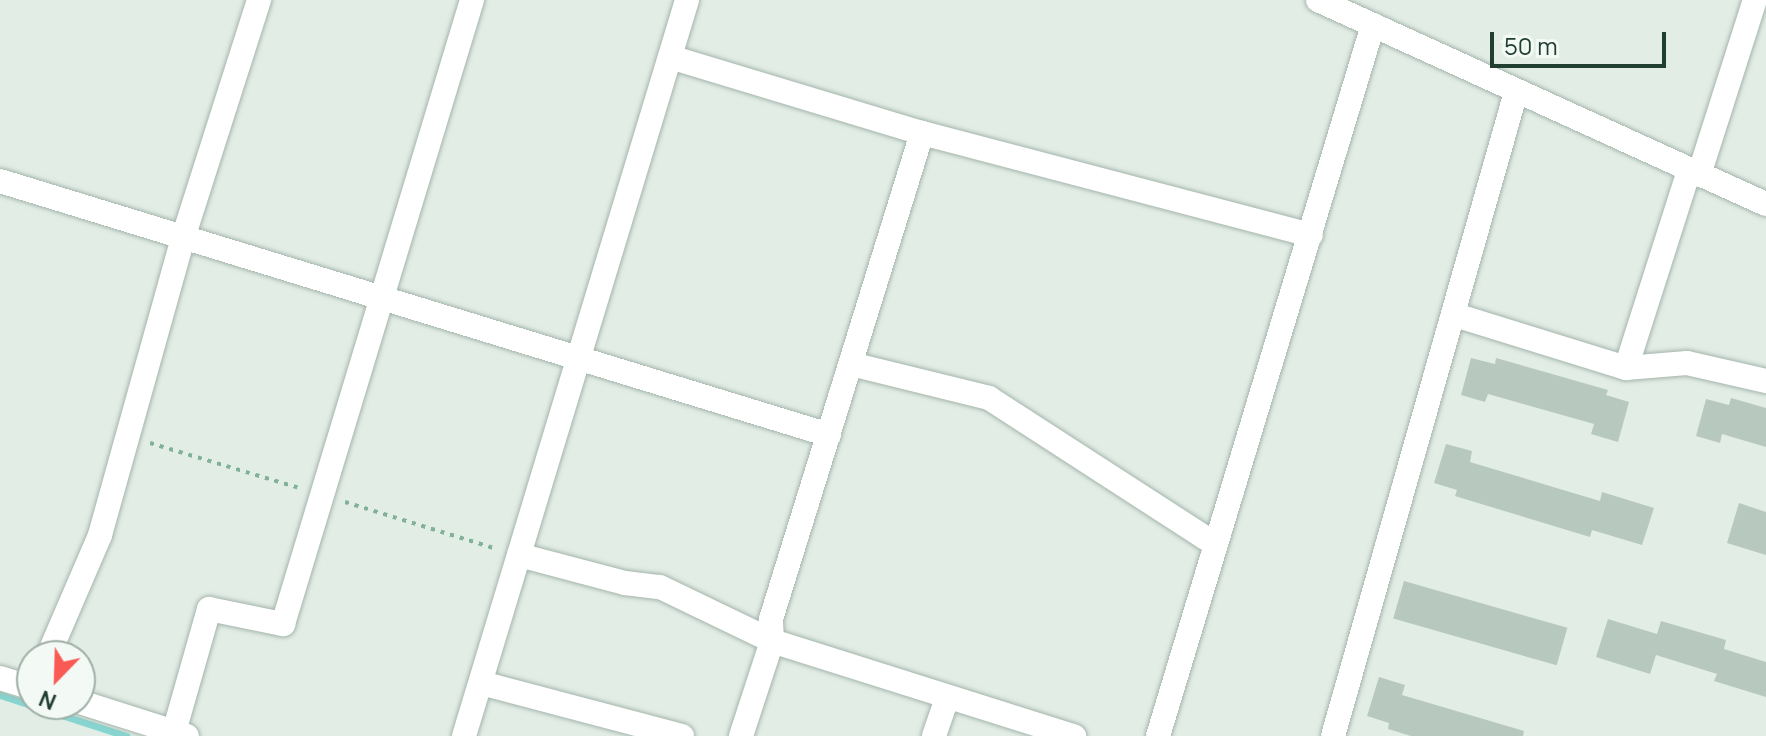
<!DOCTYPE html>
<html>
<head>
<meta charset="utf-8">
<style>
	body { margin:0 }
	#map { position:relative; width:1766px; height:736px; overflow:hidden; background:#e2ede6; font-family:Manrope,sans-serif }
	div>[style] { position:absolute }
	.stream>* { height:7px; margin:-3.5px; padding:0 3.5px; transform-origin:3.5px; border-radius:3.5px; background:#87d5d1 }
	.building>* { inset:0; background:#b7c8be; transform-origin:0 0 }
	.path>* { height:4px; margin-top:-2px; transform-origin:0; background:repeating-linear-gradient(90deg,#81b299 0 4px,transparent 0 10px) }
	.roads { filter:drop-shadow(0 0 2px #a4b5ac) drop-shadow(0 0 2px #a4b5ac) }
	.minor>* { height:24px; margin:-12px; padding:0 12px; transform-origin:12px; border-radius:12px; background:#fff }
	.tertiary>* { height:24px; margin:-12px; padding:0 12px; transform-origin:12px; border-radius:12px; background:#fff }
	span { translate:-50% -50%; white-space:nowrap; text-align:center; line-height:1.15; -webkit-text-stroke:8px #f3f9f5; paint-order:stroke }
	.north { position:absolute; left:16px; top:640px; width:80px; height:80px; box-sizing:border-box; background:#f3f9f5; border:2px solid #9fafa7; border-radius:50%; rotate:203deg; font-size:22px; font-weight:700; line-height:32px; text-align:center; color:#213f31 }
	.north::after { content:''; display:block; margin:auto; width:28px; height:36px; background:#f95a54; clip-path:polygon(50% 0,100% 100%,50% 72%,0 100%) }
	.scale { position:absolute; left:1490px; top:32px; width:176px; height:36px; box-sizing:border-box; border:4px solid #213f31; border-top:0; padding-left:10px; font-size:24px; line-height:28px; white-space:nowrap; color:#213f31; -webkit-text-stroke:6px #f3f9f5; paint-order:stroke }
</style>
</head>
<body>
<div id="map">
	<div class="stream">
		<div style="left:0;top:695px;width:133px;rotate:18deg"></div>
	</div>
	<div class="building">
		<div style="clip-path:polygon(1471px 358px,1495px 364px,1496px 358px,1608px 390px,1606px 395px,1629px 402px,1618px 442px,1591px 434px,1594px 424px,1488px 394px,1485px 402px,1461px 395px)"></div>
		<div style="clip-path:polygon(1731px 398px,1766px 408px,1766px 447px,1722px 434px,1720px 443px,1696px 436px,1706px 399px,1729px 405px)"></div>
		<div style="clip-path:polygon(1446px 444px,1472px 451px,1470px 462px,1600px 501px,1602px 492px,1654px 508px,1642px 545px,1592px 530px,1590px 537px,1455px 496px,1457px 490px,1434px 483px)"></div>
		<div style="clip-path:polygon(1739px 503px,1766px 512px,1766px 555px,1727px 543px)"></div>
		<div style="left:1404px;top:581px;width:170px;height:39px;rotate:16deg"></div>
		<div style="clip-path:polygon(1608px 619px,1657px 634px,1661px 621px,1726px 640px,1724px 649px,1766px 662px,1766px 697px,1714px 681px,1717px 674px,1656px 655px,1650px 674px,1596px 657px)"></div>
		<div style="clip-path:polygon(1379px 677px,1405px 685px,1402px 695px,1524px 731px,1523px 736px,1411px 736px,1388px 729px,1389px 723px,1367px 716px)"></div>
	</div>
	<div class="path">
		<div style="left:150px;top:443px;width:159px;rotate:16.8deg"></div>
		<div style="left:345px;top:502px;width:159px;rotate:17.2deg"></div>
	</div>
	<div class="roads">
		<div class="minor">
			<div style="left:670px;top:57px;width:263px;rotate:16.8deg"></div>
			<div style="left:922px;top:133px;width:402px;rotate:14.7deg"></div>
			<div style="left:1699px;top:175px;width:184px;rotate:-72.3deg"></div>
			<div style="left:0;top:181px;width:867px;rotate:17.03deg"></div>
			<div style="left:1455px;top:315px;width:179px;rotate:17.2deg"></div>
			<div style="left:1626px;top:368px;width:61px;rotate:-4.7deg"></div>
			<div style="left:1687px;top:363px;width:81px;rotate:12.8deg"></div>
			<div style="left:851px;top:364px;width:142px;rotate:13.8deg"></div>
			<div style="left:989px;top:398px;width:270px;rotate:32.9deg"></div>
			<div style="left:1626px;top:368px;width:208px;rotate:-72.3deg"></div>
			<div style="left:519px;top:555px;width:110px;rotate:14.8deg"></div>
			<div style="left:625px;top:583px;width:35px;rotate:7deg"></div>
			<div style="left:660px;top:587px;width:124px;rotate:25.7deg"></div>
			<div style="left:772px;top:641px;width:317px;rotate:17.5deg"></div>
			<div style="left:48px;top:656px;width:132px;rotate:-66.7deg"></div>
			<div style="left:100px;top:535px;width:312px;rotate:-74.4deg"></div>
			<div style="left:184px;top:235px;width:247px;rotate:-72.3deg"></div>
			<div style="left:0;top:678px;width:34px;rotate:17deg"></div>
			<div style="left:481px;top:683px;width:208px;rotate:14.8deg"></div>
			<div style="left:80px;top:702px;width:112px;rotate:17.6deg"></div>
			<div style="left:174px;top:732px;width:128px;rotate:-74.1deg"></div>
			<div style="left:209px;top:609px;width:76px;rotate:11.5deg"></div>
			<div style="left:283px;top:624px;width:652px;rotate:-73.15deg"></div>
			<div style="left:464px;top:736px;width:769px;rotate:-73.14deg"></div>
			<div style="left:741px;top:736px;width:100px;rotate:-71.9deg"></div>
			<div style="left:772px;top:641px;width:22px;rotate:-93deg"></div>
			<div style="left:771px;top:619px;width:509px;rotate:-72.74deg"></div>
			<div style="left:934px;top:736px;width:40px;rotate:-71.1deg"></div>
			<div style="left:1333px;top:736px;width:669px;rotate:-74.14deg"></div>
		</div>
		<div class="tertiary">
			<div style="left:1318px;top:0;width:492px;rotate:24.5deg"></div>
			<div style="left:1158px;top:736px;width:743px;rotate:-73.18deg"></div>
		</div>
	</div>
	<div class="north">N</div>
	<div class="scale">50 m</div>
</div>
</body>
</html>
